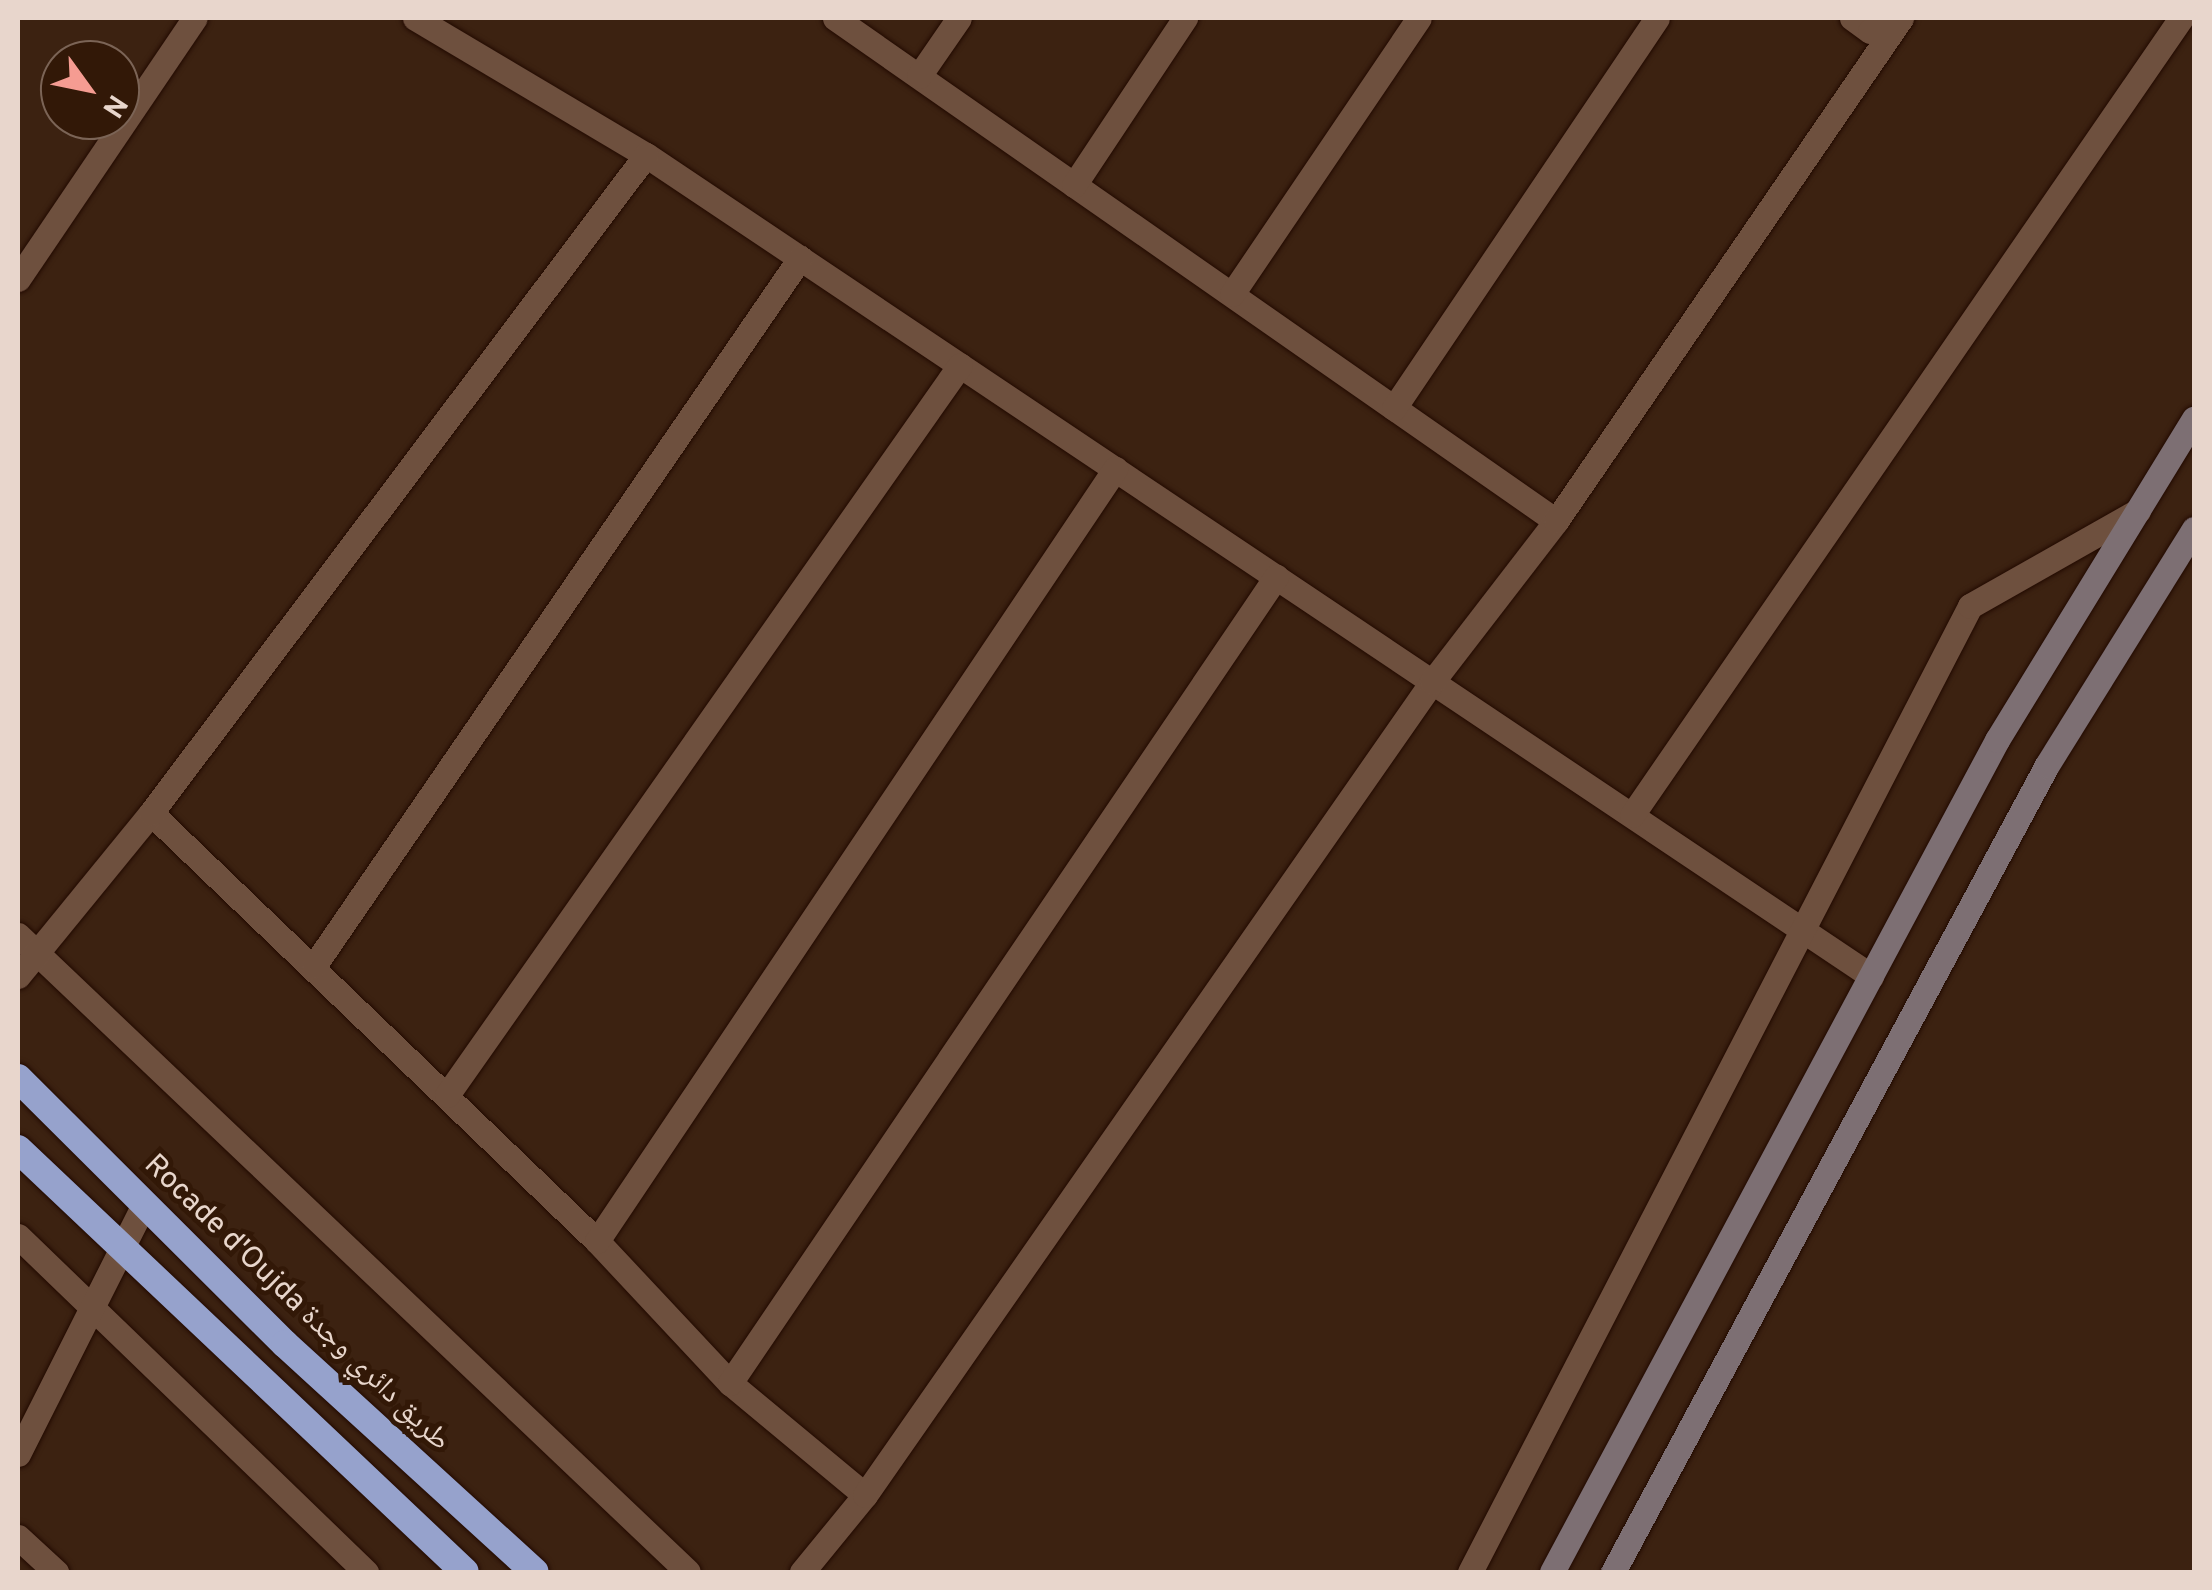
<!DOCTYPE html>
<html>
<head>
<meta charset="utf-8">
<style>
	body { margin:0 }
	#map { position:relative; width:2212px; height:1590px; overflow:hidden; background:#3c2211; font-family:Overpass,"Noto Naskh Arabic",sans-serif }
	div>[style] { position:absolute }
	.roads { filter:drop-shadow(0 0 2px #220a00) drop-shadow(0 0 2px #220a00) }
	.minor>* { height:25px; margin:-12.5px; padding:0 12.5px; transform-origin:12.5px; border-radius:12.5px; background:#6e503e }
	.secondary>* { height:25px; margin:-12.5px; padding:0 12.5px; transform-origin:12.5px; border-radius:12.5px; background:#7d6f73 }
	.trunk>* { height:28px; margin:-14px; padding:0 14px; transform-origin:14px; border-radius:14px; background:#96a2cc }
	span { translate:-50% -50%; white-space:nowrap; text-align:center; line-height:1.15; -webkit-text-stroke:10px #321807; paint-order:stroke }
	.street-label { font-size:30px; color:#e8d6cc }
	.frame { position:absolute; inset:0; border:20px solid #e8d6cc; pointer-events:none }
	.north { position:absolute; left:40px; top:40px; width:100px; height:100px; box-sizing:border-box; background:#321807; border:2px solid #7b6456; border-radius:50%; rotate:123deg; font-size:28px; font-weight:700; line-height:40px; text-align:center; color:#e8d6cc }
	.north::after { content:''; display:block; margin:auto; width:35px; height:45px; background:#f59c92; clip-path:polygon(50% 0,100% 100%,50% 72%,0 100%) }
</style>
</head>
<body>
<div id="map">
	<div class="roads">
		<div class="minor">
			<div style="left:415px;top:18px;width:269px;rotate:30.7deg"></div>
			<div style="left:646px;top:155px;width:1475px;rotate:33.83deg"></div>
			<div style="left:835px;top:18px;width:879px;rotate:34.9deg"></div>
			<div style="left:1852px;top:18px;width:22px;rotate:36deg"></div>
			<div style="left:1870px;top:31px;width:23px;rotate:-5deg"></div>
			<div style="left:919px;top:76px;width:70px;rotate:-55.4deg"></div>
			<div style="left:1074px;top:185px;width:201px;rotate:-56.4deg"></div>
			<div style="left:18px;top:279px;width:315px;rotate:-55.9deg"></div>
			<div style="left:1232px;top:294px;width:333px;rotate:-55.9deg"></div>
			<div style="left:1394px;top:408px;width:470px;rotate:-56deg"></div>
			<div style="left:151px;top:813px;width:618px;rotate:43.82deg"></div>
			<div style="left:597px;top:1241px;width:195px;rotate:46.9deg"></div>
			<div style="left:730px;top:1383px;width:175px;rotate:39.7deg"></div>
			<div style="left:1632px;top:815px;width:968px;rotate:-55.44deg"></div>
			<div style="left:18px;top:935px;width:924px;rotate:43.55deg"></div>
			<div style="left:314px;top:966px;width:859px;rotate:-55.53deg"></div>
			<div style="left:18px;top:976px;width:210px;rotate:-50.8deg"></div>
			<div style="left:151px;top:813px;width:823px;rotate:-53.05deg"></div>
			<div style="left:447px;top:1095px;width:892px;rotate:-54.9deg"></div>
			<div style="left:18px;top:1236px;width:484px;rotate:44deg"></div>
			<div style="left:597px;top:1241px;width:930px;rotate:-56.14deg"></div>
			<div style="left:730px;top:1383px;width:974px;rotate:-55.89deg"></div>
			<div style="left:18px;top:1454px;width:279px;rotate:-63.2deg"></div>
			<div style="left:18px;top:1537px;width:52px;rotate:42.6deg"></div>
			<div style="left:802px;top:1572px;width:99px;rotate:-50.7deg"></div>
			<div style="left:865px;top:1495px;width:991px;rotate:-55.11deg"></div>
			<div style="left:1432px;top:682px;width:203px;rotate:-52.4deg"></div>
			<div style="left:1556px;top:521px;width:610px;rotate:-55.55deg"></div>
			<div style="left:1470px;top:1572px;width:1088px;rotate:-62.63deg"></div>
			<div style="left:1970px;top:606px;width:193px;rotate:-29.5deg"></div>
		</div>
		<div class="secondary">
			<div style="left:1552px;top:1572px;width:944px;rotate:-61.86deg"></div>
			<div style="left:1997px;top:740px;width:377px;rotate:-58.5deg"></div>
			<div style="left:1613px;top:1572px;width:916px;rotate:-61.73deg"></div>
			<div style="left:2047px;top:765px;width:278px;rotate:-58.1deg"></div>
		</div>
		<div class="trunk">
			<div style="left:18px;top:1078px;width:377px;rotate:44.9deg"></div>
			<div style="left:285px;top:1344px;width:338px;rotate:42.4deg"></div>
			<div style="left:18px;top:1149px;width:615px;rotate:43.42deg"></div>
		</div>
	</div>
	<div class="street-label">
		<span style="left:296px;top:1304px;rotate:44deg">Rocade d'Oujda طريق دائري وجدة</span>
	</div>
	<div class="frame"></div>
	<div class="north">N</div>
</div>
</body>
</html>
